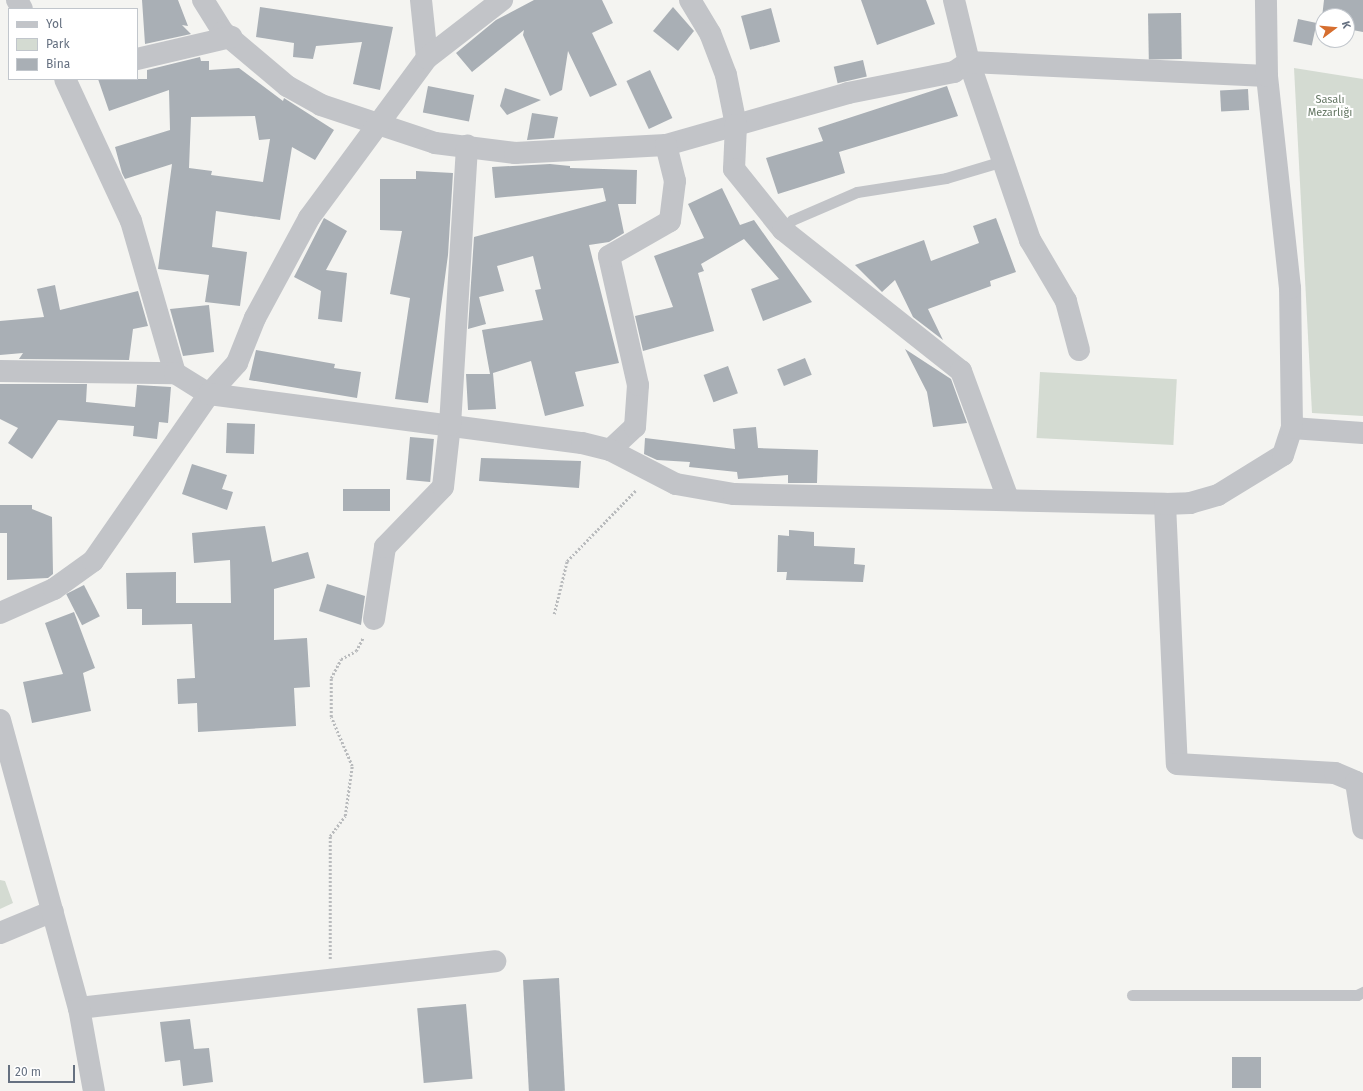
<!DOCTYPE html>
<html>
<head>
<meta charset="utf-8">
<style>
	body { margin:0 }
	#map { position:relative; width:1363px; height:1091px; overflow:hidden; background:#f4f4f1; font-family:"Fira Sans",sans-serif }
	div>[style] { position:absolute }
	.green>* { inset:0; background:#d4dbd2; transform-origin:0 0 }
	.building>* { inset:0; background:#a9afb5; transform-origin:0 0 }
	.path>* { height:2.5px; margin-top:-1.25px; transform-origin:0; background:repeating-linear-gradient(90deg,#b9bbbd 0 2px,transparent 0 4px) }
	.service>* { height:11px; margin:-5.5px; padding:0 5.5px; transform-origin:5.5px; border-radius:5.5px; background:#c2c4c8 }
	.minor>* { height:22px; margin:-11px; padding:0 11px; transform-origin:11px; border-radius:11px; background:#c2c4c8 }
	.tertiary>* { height:22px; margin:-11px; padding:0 11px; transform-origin:11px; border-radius:11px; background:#c2c4c8 }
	span { translate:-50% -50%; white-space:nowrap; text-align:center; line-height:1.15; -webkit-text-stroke:4px #fff; paint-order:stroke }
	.park-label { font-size:11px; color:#657764 }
	.legend { position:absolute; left:8px; top:8px; width:130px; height:72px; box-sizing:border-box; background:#fff; border:1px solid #c1c6cc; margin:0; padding:5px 7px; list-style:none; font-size:12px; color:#657080 }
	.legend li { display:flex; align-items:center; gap:8px; height:20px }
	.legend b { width:20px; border:1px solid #c1c6cc }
	.north { position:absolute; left:1315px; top:8px; width:40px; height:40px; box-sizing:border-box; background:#fff; border:1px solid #c1c6cc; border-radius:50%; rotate:74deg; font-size:11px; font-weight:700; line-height:16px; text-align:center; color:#657080 }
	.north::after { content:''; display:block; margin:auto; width:14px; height:18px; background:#d66e2f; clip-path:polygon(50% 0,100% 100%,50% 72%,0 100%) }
	.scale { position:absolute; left:8px; top:1065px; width:67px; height:18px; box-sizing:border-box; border:2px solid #657080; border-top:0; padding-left:5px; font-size:12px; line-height:14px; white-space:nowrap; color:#657080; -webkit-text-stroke:3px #fff; paint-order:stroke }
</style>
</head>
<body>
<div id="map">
	<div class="green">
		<div style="clip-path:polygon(1294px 68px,1363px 79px,1363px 416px,1312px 413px)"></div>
		<div style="left:1040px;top:372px;width:137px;height:66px;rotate:3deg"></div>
		<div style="clip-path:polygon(0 880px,5px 881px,13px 903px,0 909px)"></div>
	</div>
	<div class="building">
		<div style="clip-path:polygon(142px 0,178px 0,188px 26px,182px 25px,191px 34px,145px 44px)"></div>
		<div style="clip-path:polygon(534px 0,602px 0,613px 23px,592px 33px,617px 85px,590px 97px,568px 51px,562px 90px,550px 96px,523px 35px,524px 30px,472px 72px,456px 53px,496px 20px)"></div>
		<div style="clip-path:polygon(861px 0,926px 0,935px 24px,877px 45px)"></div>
		<div style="clip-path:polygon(1324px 0,1363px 0,1363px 32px,1347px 29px,1347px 16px,1323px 16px,1321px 26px)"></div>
		<div style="clip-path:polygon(260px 7px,393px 27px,380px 90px,353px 84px,362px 42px,316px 46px,313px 59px,293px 57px,294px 43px,256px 37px)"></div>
		<div style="clip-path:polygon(673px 7px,694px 31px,678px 51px,653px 31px)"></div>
		<div style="left:771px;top:8px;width:35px;height:31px;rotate:75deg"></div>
		<div style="left:1181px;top:13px;width:46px;height:33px;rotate:89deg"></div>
		<div style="left:1298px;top:19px;width:19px;height:23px;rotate:12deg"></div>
		<div style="clip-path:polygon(evenodd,200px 57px,201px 61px,209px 61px,209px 70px,239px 68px,283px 101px,284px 98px,334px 130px,315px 160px,292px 147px,280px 220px,216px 211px,212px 247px,247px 252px,240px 306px,205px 302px,209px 275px,158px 269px,172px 164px,125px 179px,122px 173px,115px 147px,170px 130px,169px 90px,109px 111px,98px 79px,147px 79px,147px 70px,200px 57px,255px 116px,259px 140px,270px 139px,263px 182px,211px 175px,212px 171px,189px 168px,191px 117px,255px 116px)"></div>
		<div style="left:863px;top:60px;width:17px;height:30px;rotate:77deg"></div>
		<div style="left:650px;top:70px;width:53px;height:26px;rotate:65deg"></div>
		<div style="left:428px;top:86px;width:47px;height:27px;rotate:11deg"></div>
		<div style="clip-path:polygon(947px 86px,958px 116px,839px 152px,845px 173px,778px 194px,766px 158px,823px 141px,818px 128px)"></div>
		<div style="clip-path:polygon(505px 88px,541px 100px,507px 115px,500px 106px)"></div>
		<div style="left:1248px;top:89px;width:21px;height:28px;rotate:87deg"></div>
		<div style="clip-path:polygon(532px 113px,558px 117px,554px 138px,527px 140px)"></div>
		<div style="clip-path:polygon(550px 164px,570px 166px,570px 168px,637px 170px,636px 204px,618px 204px,624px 233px,609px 242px,589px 245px,619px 363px,575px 372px,584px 406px,545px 416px,531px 361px,493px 373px,496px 409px,468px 410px,466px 374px,490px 374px,482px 330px,543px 320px,535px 290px,541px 289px,533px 256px,497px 266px,504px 291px,479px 297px,486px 324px,468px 329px,474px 237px,606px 201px,603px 188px,495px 198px,492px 167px)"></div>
		<div style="clip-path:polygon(416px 171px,453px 173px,448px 255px,428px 403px,395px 399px,410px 298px,390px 294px,402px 231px,380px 230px,380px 179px,416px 179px)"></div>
		<div style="clip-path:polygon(722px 188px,740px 225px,754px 220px,812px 302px,763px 321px,751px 289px,779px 279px,744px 239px,701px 264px,704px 271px,698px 273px,714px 331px,643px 351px,635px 316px,673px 307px,654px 256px,704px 238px,688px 204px)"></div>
		<div style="clip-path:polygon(324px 218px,347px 231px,326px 270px,347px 273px,342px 322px,318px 319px,321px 291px,294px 277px)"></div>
		<div style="clip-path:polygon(996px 218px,1016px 272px,990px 281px,991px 286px,928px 309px,943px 340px,913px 317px,895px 280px,882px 292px,855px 265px,924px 240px,931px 261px,979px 243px,973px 226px)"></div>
		<div style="clip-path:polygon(55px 285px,60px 310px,138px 291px,148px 326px,133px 329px,129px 360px,19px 359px,23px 353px,0 355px,0 321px,44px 317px,37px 289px)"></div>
		<div style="clip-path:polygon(209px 305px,214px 352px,183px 356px,170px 309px)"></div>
		<div style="clip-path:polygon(905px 349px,951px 379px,967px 423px,933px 427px,927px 392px)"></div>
		<div style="clip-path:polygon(256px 350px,335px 364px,334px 368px,361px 372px,357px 398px,249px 380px)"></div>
		<div style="left:805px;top:358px;width:18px;height:30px;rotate:68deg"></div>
		<div style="left:728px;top:366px;width:29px;height:26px;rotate:70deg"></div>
		<div style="clip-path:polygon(0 384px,87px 384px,86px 402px,135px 407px,137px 385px,171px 387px,168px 423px,159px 422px,157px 439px,133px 436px,134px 426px,58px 420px,32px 459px,8px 443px,18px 428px,0 419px)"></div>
		<div style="left:227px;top:423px;width:28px;height:30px;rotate:2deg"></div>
		<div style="clip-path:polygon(756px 427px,758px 448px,818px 450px,817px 483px,788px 483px,788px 475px,738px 479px,737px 472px,689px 467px,690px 462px,657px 460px,644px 454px,645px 438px,735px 449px,733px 429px)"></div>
		<div style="left:410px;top:437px;width:24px;height:43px;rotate:5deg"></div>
		<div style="clip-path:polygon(481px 458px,581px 461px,579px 488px,479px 481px)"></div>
		<div style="clip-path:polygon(192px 464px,227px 475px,222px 489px,233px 492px,227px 510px,182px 494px)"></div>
		<div style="left:390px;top:489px;width:22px;height:47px;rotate:90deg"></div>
		<div style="clip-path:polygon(0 505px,32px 505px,32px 509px,52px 517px,53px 574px,48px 578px,7px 580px,7px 533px,0 533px)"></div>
		<div style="clip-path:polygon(265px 526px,272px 562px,308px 552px,315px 578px,274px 589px,274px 640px,307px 638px,310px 687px,294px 688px,296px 726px,198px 732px,197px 703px,178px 704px,177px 679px,195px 678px,192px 624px,142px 625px,142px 609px,127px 609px,126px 573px,176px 572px,176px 603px,231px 603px,230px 560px,194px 563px,192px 533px)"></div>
		<div style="clip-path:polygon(789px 530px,814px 532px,814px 546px,855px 548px,854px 564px,865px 565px,863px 582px,786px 580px,787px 572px,777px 572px,778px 535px,789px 536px)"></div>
		<div style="clip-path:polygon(327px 584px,365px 596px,361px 625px,319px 611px)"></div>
		<div style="left:84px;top:585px;width:35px;height:20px;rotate:63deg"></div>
		<div style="clip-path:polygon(74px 612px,95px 668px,83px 673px,91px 711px,32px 723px,23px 682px,63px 674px,45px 623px)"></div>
		<div style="left:559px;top:978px;width:113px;height:36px;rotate:87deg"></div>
		<div style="left:466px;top:1004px;width:75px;height:49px;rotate:85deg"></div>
		<div style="clip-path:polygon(190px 1019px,194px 1049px,209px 1048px,213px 1082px,183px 1086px,180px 1060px,165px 1062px,160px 1022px)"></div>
		<div style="left:1232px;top:1057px;width:29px;height:31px"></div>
	</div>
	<div class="path">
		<div style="left:554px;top:614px;width:55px;rotate:-76.2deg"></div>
		<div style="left:567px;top:561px;width:100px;rotate:-45.8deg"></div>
		<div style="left:330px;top:959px;width:123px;rotate:-90deg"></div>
		<div style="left:330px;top:836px;width:25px;rotate:-53deg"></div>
		<div style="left:345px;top:816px;width:50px;rotate:-82deg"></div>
		<div style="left:352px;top:766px;width:53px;rotate:-113.2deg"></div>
		<div style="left:331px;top:717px;width:39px;rotate:-90deg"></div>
		<div style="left:331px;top:678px;width:21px;rotate:-62deg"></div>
		<div style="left:341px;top:659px;width:17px;rotate:-28deg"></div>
		<div style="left:356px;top:651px;width:15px;rotate:-62deg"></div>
	</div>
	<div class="service">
		<div style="left:783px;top:230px;width:13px;rotate:-48deg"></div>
		<div style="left:792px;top:220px;width:71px;rotate:-23.3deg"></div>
		<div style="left:857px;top:192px;width:90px;rotate:-8.9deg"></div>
		<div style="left:946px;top:178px;width:59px;rotate:-16.6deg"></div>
		<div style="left:1132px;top:995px;width:225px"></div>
		<div style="left:1357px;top:995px;width:7px;rotate:-27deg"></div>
	</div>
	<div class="minor">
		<div style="left:17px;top:0;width:10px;rotate:61deg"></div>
		<div style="left:203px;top:0;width:38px;rotate:58deg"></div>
		<div style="left:223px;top:32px;width:84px;rotate:40.2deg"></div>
		<div style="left:287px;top:86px;width:39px;rotate:29deg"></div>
		<div style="left:321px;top:105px;width:120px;rotate:18.4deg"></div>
		<div style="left:435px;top:143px;width:81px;rotate:7.1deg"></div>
		<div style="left:515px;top:153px;width:151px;rotate:-3deg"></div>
		<div style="left:666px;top:145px;width:189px;rotate:-15.9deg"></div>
		<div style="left:848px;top:93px;width:108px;rotate:-11.2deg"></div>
		<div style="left:954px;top:72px;width:18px;rotate:-34deg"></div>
		<div style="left:969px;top:62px;width:64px;rotate:-103.6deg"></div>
		<div style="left:421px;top:0;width:58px;rotate:84.1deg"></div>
		<div style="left:690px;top:0;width:39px;rotate:59deg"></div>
		<div style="left:710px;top:33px;width:45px;rotate:69.1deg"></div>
		<div style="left:726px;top:75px;width:51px;rotate:78.7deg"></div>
		<div style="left:736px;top:125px;width:44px;rotate:92.6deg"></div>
		<div style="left:734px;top:169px;width:78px;rotate:51.2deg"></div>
		<div style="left:783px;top:230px;width:227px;rotate:38.4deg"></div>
		<div style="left:961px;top:371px;width:136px;rotate:69.8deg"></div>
		<div style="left:137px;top:59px;width:97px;rotate:-13.2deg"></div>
		<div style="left:65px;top:79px;width:157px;rotate:65.1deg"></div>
		<div style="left:131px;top:221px;width:158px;rotate:73.9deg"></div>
		<div style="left:1079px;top:350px;width:51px;rotate:-104.9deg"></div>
		<div style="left:1066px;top:301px;width:71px;rotate:-120.5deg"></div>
		<div style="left:1030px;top:240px;width:188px;rotate:-108.9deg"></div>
		<div style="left:969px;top:62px;width:298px;rotate:2.7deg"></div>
		<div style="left:0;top:371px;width:175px;rotate:0.7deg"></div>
		<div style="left:175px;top:373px;width:40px;rotate:32deg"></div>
		<div style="left:209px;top:394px;width:42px;rotate:-47.9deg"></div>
		<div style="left:237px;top:363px;width:48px;rotate:-68.2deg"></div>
		<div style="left:255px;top:318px;width:114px;rotate:-61.6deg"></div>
		<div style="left:309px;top:218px;width:199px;rotate:-53.6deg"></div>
		<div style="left:427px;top:58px;width:95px;rotate:-37.7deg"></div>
		<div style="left:1292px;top:428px;width:71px;rotate:4deg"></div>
		<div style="left:610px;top:450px;width:34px;rotate:-43deg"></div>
		<div style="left:635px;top:427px;width:42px;rotate:-85.9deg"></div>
		<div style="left:638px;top:385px;width:132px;rotate:-102.7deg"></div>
		<div style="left:609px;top:256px;width:70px;rotate:-29.8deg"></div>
		<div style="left:670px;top:221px;width:40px;rotate:-82.9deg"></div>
		<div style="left:675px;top:181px;width:37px;rotate:-104deg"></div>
		<div style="left:1165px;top:504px;width:260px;rotate:87.4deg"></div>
		<div style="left:1177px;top:764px;width:158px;rotate:3.3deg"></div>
		<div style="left:1335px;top:773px;width:23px;rotate:23deg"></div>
		<div style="left:1356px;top:782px;width:47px;rotate:81.3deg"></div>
		<div style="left:0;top:613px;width:59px;rotate:-24deg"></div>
		<div style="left:54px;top:589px;width:48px;rotate:-35.7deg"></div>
		<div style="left:93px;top:561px;width:203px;rotate:-55.2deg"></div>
		<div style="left:209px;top:394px;width:376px;rotate:7.5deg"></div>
		<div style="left:582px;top:443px;width:29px;rotate:14deg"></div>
		<div style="left:610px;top:450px;width:74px;rotate:27.3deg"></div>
		<div style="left:676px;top:484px;width:59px;rotate:9.8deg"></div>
		<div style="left:734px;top:494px;width:431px;rotate:1.3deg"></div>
		<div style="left:1165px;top:504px;width:25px;rotate:-2deg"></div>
		<div style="left:1190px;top:503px;width:29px;rotate:-16deg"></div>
		<div style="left:1218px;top:495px;width:76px;rotate:-31.6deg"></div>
		<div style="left:1283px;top:455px;width:28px;rotate:-72deg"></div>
		<div style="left:1292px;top:428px;width:140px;rotate:-90.8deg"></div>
		<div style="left:1290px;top:288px;width:213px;rotate:-96.2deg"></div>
		<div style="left:1267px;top:76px;width:76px;rotate:-90.8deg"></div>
		<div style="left:374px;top:619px;width:73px;rotate:-81.3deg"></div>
		<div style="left:385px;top:547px;width:83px;rotate:-46deg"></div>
		<div style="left:443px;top:487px;width:62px;rotate:-83.6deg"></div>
		<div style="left:450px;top:425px;width:280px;rotate:-86.5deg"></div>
		<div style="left:0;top:933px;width:57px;rotate:-22.5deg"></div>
		<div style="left:79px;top:1008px;width:419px;rotate:-6.4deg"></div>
	</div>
	<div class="tertiary">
		<div style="left:0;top:720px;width:299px;rotate:74.7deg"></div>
		<div style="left:79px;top:1008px;width:84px;rotate:79.8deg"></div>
	</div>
	<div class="park-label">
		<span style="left:1330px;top:107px">Sasalı<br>Mezarlığı</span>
	</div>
	<ul class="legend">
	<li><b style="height:5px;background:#c2c4c8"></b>Yol</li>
	<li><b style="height:11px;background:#d4dbd2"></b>Park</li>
	<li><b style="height:11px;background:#a9afb5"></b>Bina</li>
	</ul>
	<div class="north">K</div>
	<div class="scale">20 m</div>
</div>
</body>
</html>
